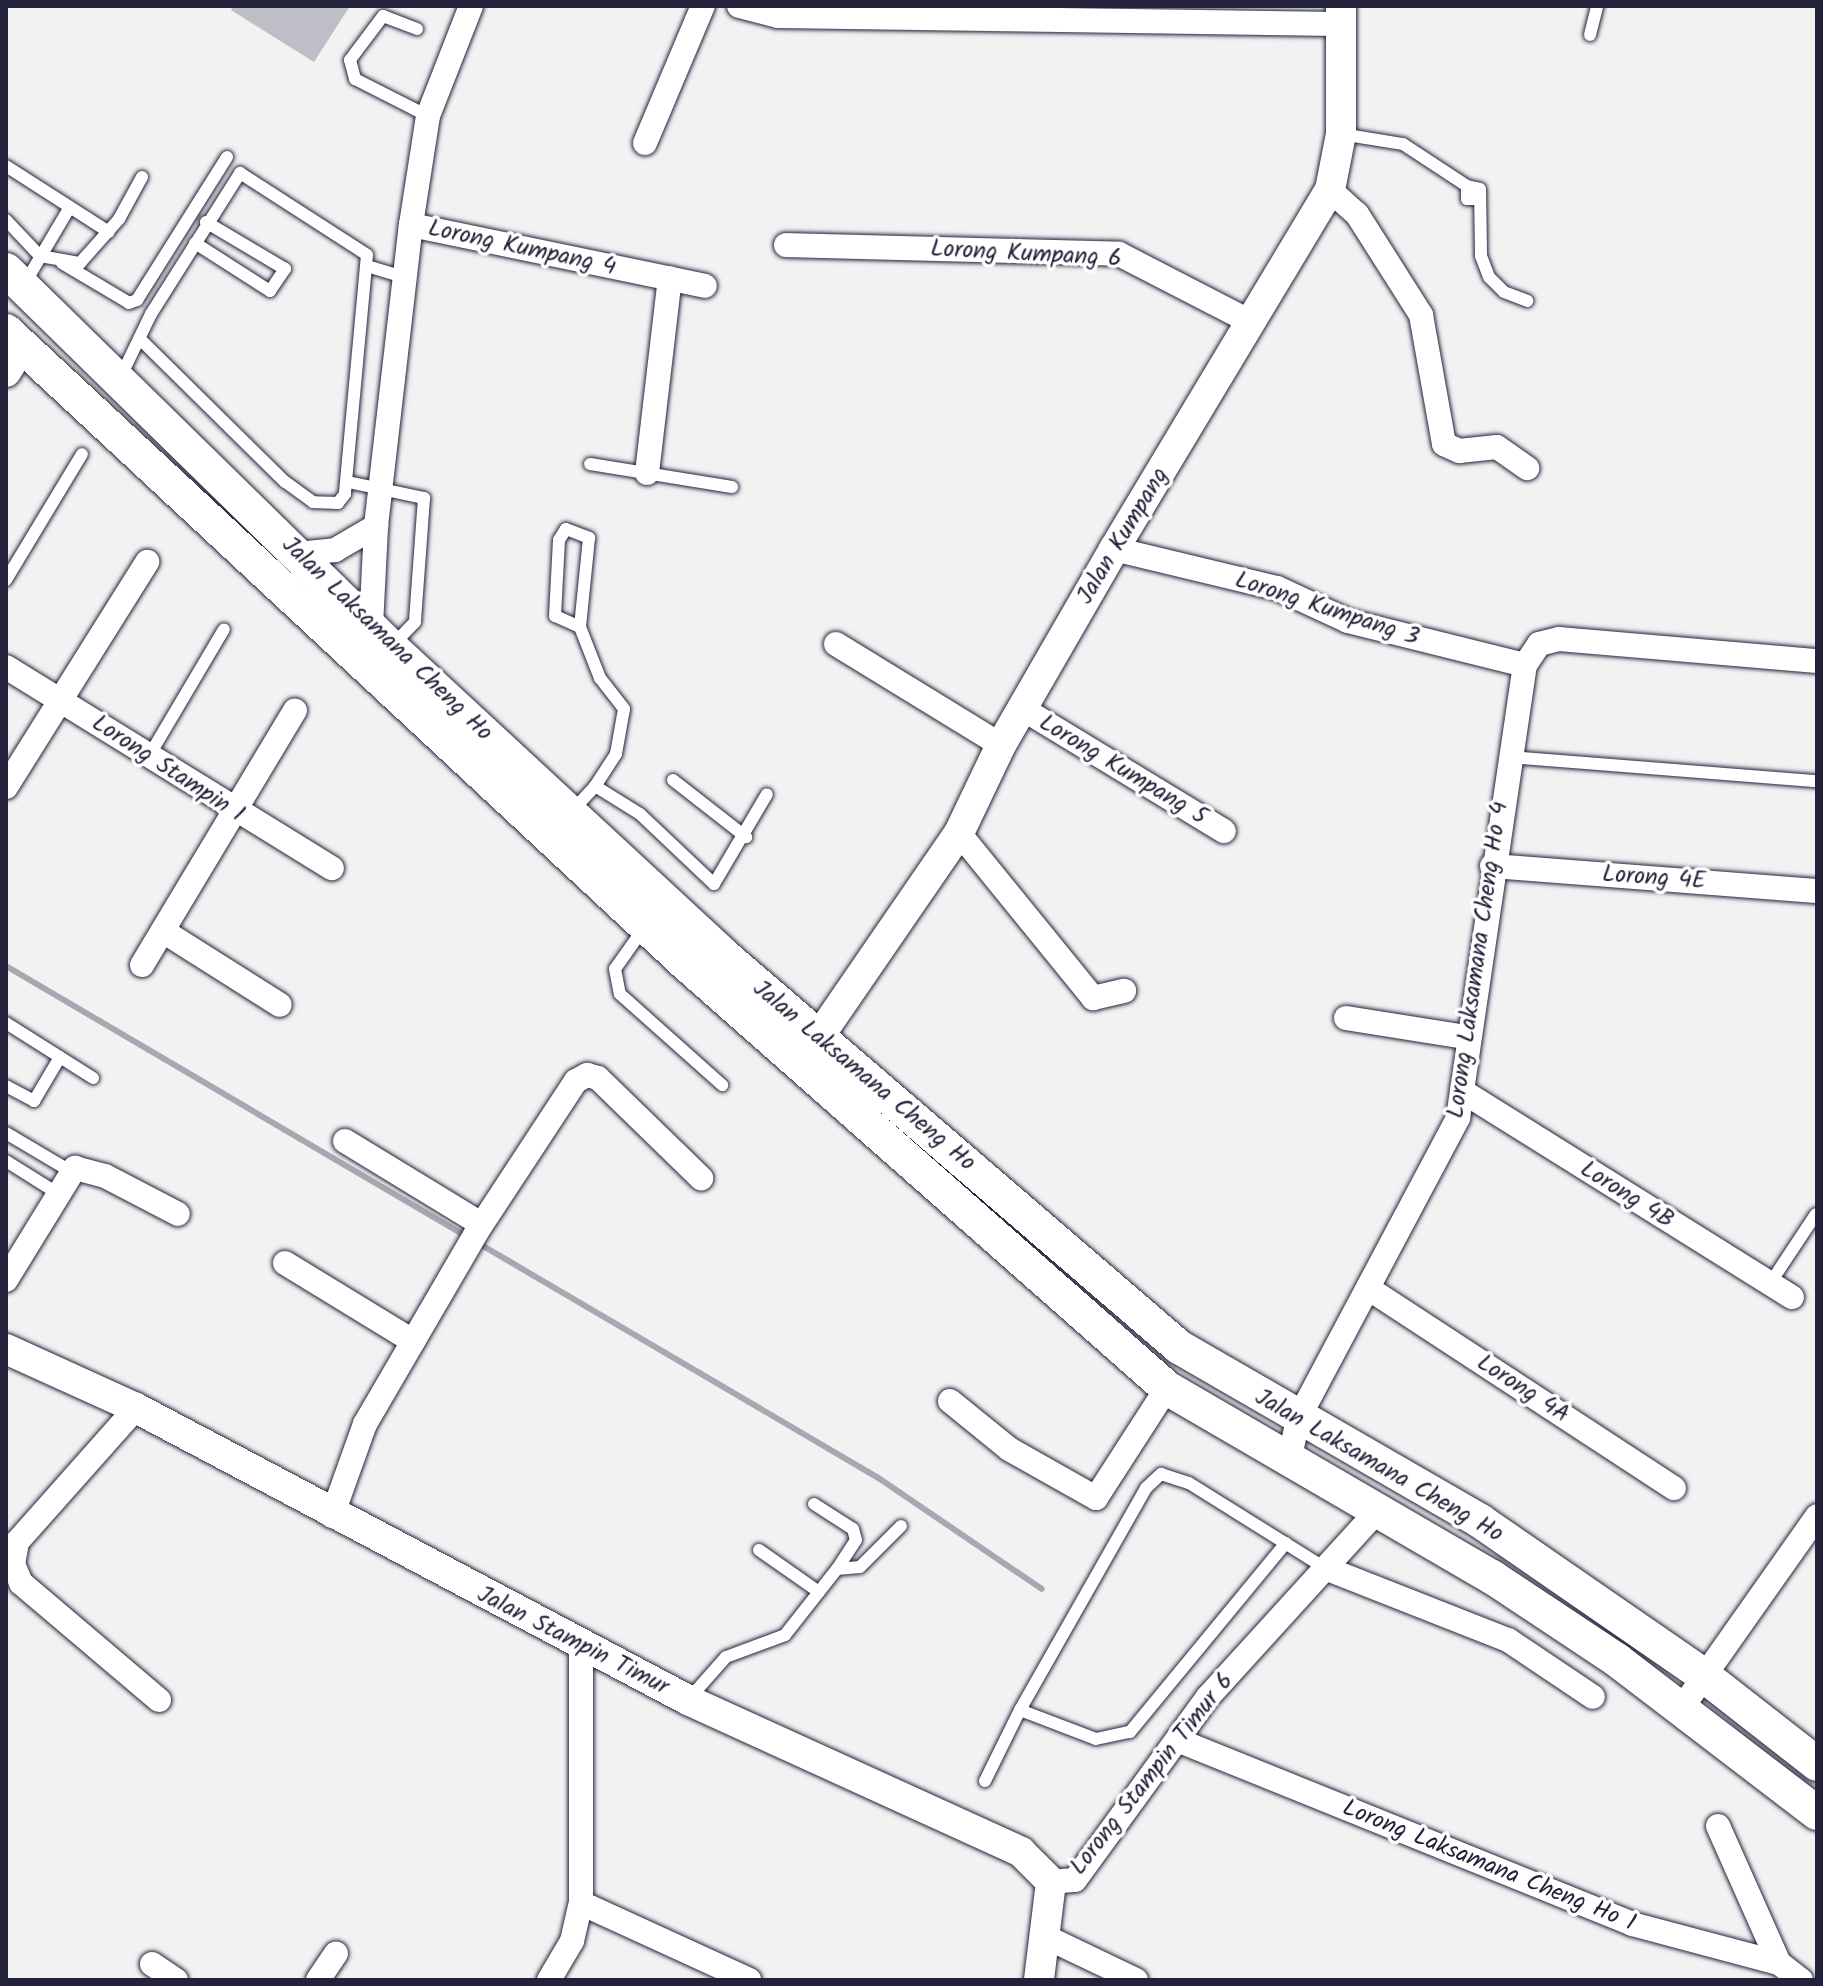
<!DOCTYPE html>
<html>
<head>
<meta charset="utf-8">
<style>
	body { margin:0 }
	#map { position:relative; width:1823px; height:1986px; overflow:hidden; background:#f2f2f3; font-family:Kalam,sans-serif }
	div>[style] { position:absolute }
	.green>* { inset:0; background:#d3d3d8; transform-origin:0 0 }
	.stream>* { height:6px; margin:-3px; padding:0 3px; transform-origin:3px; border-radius:3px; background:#a8a8b2 }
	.building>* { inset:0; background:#bebec6 }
	.roads { filter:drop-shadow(0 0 2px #22223b) drop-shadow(0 0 2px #22223b) }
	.service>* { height:12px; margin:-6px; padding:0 6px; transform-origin:6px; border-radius:6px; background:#fff }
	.minor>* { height:24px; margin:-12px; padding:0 12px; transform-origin:12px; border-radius:12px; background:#fff }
	.tertiary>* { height:30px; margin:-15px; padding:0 15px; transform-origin:15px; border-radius:15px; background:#fff }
	.secondary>* { height:34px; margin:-17px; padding:0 17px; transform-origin:17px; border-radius:17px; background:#fff }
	span { translate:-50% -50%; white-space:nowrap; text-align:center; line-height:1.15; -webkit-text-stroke:7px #fff; paint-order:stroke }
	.street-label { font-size:24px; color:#22223b }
	.frame { position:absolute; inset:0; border:8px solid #22223b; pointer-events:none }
</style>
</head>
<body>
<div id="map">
	<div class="green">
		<div style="left:1700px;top:1689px;width:150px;height:8px;rotate:39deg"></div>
	</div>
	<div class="stream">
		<div style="left:6px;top:966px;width:537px;rotate:30.43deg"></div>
		<div style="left:478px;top:1243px;width:463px;rotate:30.4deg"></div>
		<div style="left:877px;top:1477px;width:199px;rotate:34.2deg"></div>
	</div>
	<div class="building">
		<div style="clip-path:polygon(233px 6px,350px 6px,314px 62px,231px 10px)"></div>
	</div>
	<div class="roads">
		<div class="service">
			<div style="left:417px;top:29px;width:36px;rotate:-159deg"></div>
			<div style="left:383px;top:16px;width:55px;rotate:126.9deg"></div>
			<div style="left:350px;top:60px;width:20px;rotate:75deg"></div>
			<div style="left:355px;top:79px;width:82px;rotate:26.9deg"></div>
			<div style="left:1590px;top:35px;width:30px;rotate:-76deg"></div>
			<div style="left:1341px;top:134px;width:63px;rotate:9.2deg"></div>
			<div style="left:1403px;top:144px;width:77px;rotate:33.3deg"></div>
			<div style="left:6px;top:166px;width:122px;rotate:32.7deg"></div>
			<div style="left:1477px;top:199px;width:10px;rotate:180deg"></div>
			<div style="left:1467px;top:199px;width:13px;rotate:-90deg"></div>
			<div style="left:1467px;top:186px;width:13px;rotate:13deg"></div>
			<div style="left:1480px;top:189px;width:67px;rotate:89.1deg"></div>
			<div style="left:1481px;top:256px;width:22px;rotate:69deg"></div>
			<div style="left:1489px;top:277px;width:21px;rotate:45deg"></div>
			<div style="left:1504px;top:292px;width:25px;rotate:21deg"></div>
			<div style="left:6px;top:220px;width:50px;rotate:46.6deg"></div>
			<div style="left:40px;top:256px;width:41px;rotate:9.9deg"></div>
			<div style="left:80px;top:263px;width:59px;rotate:-48.4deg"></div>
			<div style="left:119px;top:219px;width:48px;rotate:-61.3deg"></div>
			<div style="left:195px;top:243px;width:89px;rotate:32.6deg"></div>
			<div style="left:270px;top:291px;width:27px;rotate:-56deg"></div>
			<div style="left:285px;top:269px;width:92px;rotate:-149.3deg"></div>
			<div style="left:62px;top:263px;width:78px;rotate:30.8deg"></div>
			<div style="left:129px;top:303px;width:9px;rotate:-21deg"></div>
			<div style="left:137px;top:300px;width:169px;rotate:-57.8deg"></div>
			<div style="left:367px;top:266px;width:38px;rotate:17deg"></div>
			<div style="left:25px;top:283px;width:88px;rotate:-59.4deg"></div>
			<div style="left:121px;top:376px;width:69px;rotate:-64.2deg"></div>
			<div style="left:151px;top:314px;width:167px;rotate:-57.7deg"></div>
			<div style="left:240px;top:173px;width:151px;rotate:32.8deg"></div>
			<div style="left:367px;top:255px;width:240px;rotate:95.3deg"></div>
			<div style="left:345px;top:494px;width:11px;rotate:128deg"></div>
			<div style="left:338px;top:503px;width:25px;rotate:-178deg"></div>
			<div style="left:313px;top:502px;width:34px;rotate:-144deg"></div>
			<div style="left:285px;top:482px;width:204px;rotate:-135.4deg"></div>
			<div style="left:590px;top:464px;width:144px;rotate:9.2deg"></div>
			<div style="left:348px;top:482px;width:78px;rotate:11.9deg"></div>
			<div style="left:424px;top:498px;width:124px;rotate:94.2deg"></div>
			<div style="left:415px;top:622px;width:30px;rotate:134deg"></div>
			<div style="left:6px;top:580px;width:147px;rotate:-58.9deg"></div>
			<div style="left:580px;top:627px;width:27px;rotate:-156deg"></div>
			<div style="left:555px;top:616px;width:76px;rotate:-87deg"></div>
			<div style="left:559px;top:540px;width:13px;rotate:-58deg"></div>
			<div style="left:566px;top:529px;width:25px;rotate:21deg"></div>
			<div style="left:589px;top:538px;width:89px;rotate:95.8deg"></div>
			<div style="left:580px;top:627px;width:55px;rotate:68.6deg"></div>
			<div style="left:600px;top:678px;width:39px;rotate:52deg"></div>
			<div style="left:624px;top:709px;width:46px;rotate:100.1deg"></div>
			<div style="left:616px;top:754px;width:38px;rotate:123deg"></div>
			<div style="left:149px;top:756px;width:147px;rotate:-59.4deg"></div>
			<div style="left:1509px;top:757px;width:309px;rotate:4.5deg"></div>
			<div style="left:673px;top:780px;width:93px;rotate:38deg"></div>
			<div style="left:572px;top:811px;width:34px;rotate:-47deg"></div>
			<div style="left:595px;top:786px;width:53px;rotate:31.9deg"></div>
			<div style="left:640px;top:814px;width:102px;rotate:43.4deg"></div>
			<div style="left:714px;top:884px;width:104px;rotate:-59.5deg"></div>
			<div style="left:644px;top:928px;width:50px;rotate:125.3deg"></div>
			<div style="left:615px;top:969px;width:25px;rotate:79deg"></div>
			<div style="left:620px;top:994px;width:137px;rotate:41.7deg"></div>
			<div style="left:6px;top:1023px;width:103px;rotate:32.3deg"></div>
			<div style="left:6px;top:1086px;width:32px;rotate:28deg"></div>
			<div style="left:34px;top:1101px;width:51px;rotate:-59.4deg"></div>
			<div style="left:6px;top:1133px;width:74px;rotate:30.7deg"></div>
			<div style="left:6px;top:1161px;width:60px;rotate:32.1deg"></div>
			<div style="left:1769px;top:1285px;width:85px;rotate:-56.5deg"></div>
			<div style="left:814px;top:1504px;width:46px;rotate:32.7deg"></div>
			<div style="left:853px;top:1529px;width:11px;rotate:75deg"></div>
			<div style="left:856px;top:1540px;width:35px;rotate:123deg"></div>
			<div style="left:759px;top:1550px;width:73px;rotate:35deg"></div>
			<div style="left:688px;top:1700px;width:57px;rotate:-48.5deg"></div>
			<div style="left:726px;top:1657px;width:63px;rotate:-20.4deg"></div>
			<div style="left:785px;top:1635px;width:84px;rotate:-51.8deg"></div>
			<div style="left:837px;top:1569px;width:23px;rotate:-5deg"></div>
			<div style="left:860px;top:1567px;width:58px;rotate:-45deg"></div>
			<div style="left:1020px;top:1710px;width:255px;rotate:-60.4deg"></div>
			<div style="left:1146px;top:1488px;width:21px;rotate:-43deg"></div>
			<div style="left:1161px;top:1474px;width:29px;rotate:18deg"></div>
			<div style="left:1189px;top:1483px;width:160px;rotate:32deg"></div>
			<div style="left:985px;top:1781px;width:79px;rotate:-63.8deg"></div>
			<div style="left:1020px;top:1710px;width:81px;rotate:20.9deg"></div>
			<div style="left:1096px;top:1739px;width:35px;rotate:-12deg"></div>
			<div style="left:1130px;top:1732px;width:245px;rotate:-50.5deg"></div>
		</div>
		<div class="minor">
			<div style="left:471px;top:6px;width:118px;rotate:111.4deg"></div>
			<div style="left:428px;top:116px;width:110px;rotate:98.9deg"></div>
			<div style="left:411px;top:225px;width:300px;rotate:11.7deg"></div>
			<div style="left:739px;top:6px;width:40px;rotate:14.4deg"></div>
			<div style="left:778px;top:16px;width:561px;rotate:0.82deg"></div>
			<div style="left:645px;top:143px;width:149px;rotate:-67.1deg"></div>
			<div style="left:1330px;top:190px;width:36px;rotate:42deg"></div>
			<div style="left:1357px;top:214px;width:120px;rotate:57.6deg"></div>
			<div style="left:1421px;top:315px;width:131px;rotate:79.9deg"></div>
			<div style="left:1444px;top:444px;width:17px;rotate:25deg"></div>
			<div style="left:1459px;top:451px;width:38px;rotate:-6deg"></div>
			<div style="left:1497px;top:447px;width:37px;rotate:35deg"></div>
			<div style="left:786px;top:245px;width:333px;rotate:1.5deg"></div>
			<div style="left:1119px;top:254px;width:148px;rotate:27.3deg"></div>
			<div style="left:647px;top:473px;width:196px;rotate:-83.3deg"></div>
			<div style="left:1114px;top:549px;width:168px;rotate:13.5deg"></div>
			<div style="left:1277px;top:588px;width:78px;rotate:24.9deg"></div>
			<div style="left:1348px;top:621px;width:182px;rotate:14deg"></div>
			<div style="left:298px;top:554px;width:37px;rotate:-6deg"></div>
			<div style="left:335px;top:550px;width:48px;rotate:-30.3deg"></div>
			<div style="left:371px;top:626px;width:100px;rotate:-87.1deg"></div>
			<div style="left:376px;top:526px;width:303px;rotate:-83.4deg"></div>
			<div style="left:836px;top:644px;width:193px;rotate:31.5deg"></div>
			<div style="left:6px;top:667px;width:383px;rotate:31.7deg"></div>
			<div style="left:1023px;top:709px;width:235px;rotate:31.3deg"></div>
			<div style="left:6px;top:787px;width:266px;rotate:-57.9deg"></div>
			<div style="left:959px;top:833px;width:213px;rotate:50.9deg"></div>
			<div style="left:1093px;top:998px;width:32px;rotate:-13deg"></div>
			<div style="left:1492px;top:866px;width:326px;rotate:4.4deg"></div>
			<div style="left:163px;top:931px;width:138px;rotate:32.3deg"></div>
			<div style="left:142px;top:965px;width:297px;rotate:-59deg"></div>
			<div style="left:1346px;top:1018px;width:121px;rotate:9deg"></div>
			<div style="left:1462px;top:1091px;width:389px;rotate:32deg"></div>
			<div style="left:345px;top:1141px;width:159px;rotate:31.4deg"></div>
			<div style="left:285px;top:1263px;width:150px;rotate:31.4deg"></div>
			<div style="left:6px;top:1280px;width:132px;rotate:-58.4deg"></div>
			<div style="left:75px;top:1168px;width:31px;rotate:15deg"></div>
			<div style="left:105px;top:1176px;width:82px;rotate:27.5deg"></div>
			<div style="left:1371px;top:1290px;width:362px;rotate:33.2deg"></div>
			<div style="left:950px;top:1401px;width:76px;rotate:39.1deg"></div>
			<div style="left:1009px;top:1449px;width:100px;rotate:29.4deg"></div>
			<div style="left:1096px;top:1498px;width:131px;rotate:-57.2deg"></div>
			<div style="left:136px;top:1408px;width:179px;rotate:131.6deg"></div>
			<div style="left:17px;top:1542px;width:22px;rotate:100deg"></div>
			<div style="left:13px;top:1564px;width:21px;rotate:67deg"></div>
			<div style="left:21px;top:1583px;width:181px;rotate:40.3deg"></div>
			<div style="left:1290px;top:1457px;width:39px;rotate:-78deg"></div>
			<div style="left:1298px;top:1419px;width:341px;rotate:-62deg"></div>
			<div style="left:1458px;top:1118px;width:458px;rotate:-81.6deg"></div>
			<div style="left:1525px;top:665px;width:25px;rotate:-56deg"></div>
			<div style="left:1539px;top:644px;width:21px;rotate:-14deg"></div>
			<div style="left:1559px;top:639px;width:259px;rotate:4.9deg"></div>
			<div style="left:332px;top:1516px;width:98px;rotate:-70.3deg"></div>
			<div style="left:365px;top:1424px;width:221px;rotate:-59.8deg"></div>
			<div style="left:476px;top:1233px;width:182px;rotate:-56.7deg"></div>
			<div style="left:576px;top:1081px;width:13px;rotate:-29deg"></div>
			<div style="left:587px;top:1075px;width:11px;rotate:15deg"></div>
			<div style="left:598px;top:1078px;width:144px;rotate:44.2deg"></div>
			<div style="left:1325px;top:1568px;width:197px;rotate:21.5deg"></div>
			<div style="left:1508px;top:1640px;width:102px;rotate:33.8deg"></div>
			<div style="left:1681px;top:1709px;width:236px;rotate:-54.8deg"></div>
			<div style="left:1180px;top:1741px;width:488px;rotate:22deg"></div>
			<div style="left:1632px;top:1924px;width:152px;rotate:14.9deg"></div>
			<div style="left:1779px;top:1963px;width:28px;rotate:38deg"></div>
			<div style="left:1718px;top:1826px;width:150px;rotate:66deg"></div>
			<div style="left:1051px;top:1882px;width:24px;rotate:-5deg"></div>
			<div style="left:1075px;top:1880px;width:226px;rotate:-54deg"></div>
			<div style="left:1208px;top:1697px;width:251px;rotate:-47.7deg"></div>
			<div style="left:581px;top:1903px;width:185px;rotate:24.6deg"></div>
			<div style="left:1044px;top:1936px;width:102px;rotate:25.6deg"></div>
			<div style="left:152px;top:1964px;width:29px;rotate:34deg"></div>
			<div style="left:318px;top:1980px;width:32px;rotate:-56deg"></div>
			<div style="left:549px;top:1980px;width:45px;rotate:-59.5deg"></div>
			<div style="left:572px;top:1941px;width:39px;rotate:-77deg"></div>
			<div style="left:581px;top:1903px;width:258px;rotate:-90deg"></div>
		</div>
		<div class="tertiary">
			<div style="left:6px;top:372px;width:31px;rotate:-58deg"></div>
			<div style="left:818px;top:1038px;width:249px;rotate:-55.5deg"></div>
			<div style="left:959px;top:833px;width:98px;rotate:-64.5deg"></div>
			<div style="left:1001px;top:745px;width:226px;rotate:-60deg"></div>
			<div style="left:1114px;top:549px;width:419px;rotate:-59deg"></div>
			<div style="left:1330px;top:190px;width:57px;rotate:-78.9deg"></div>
			<div style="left:1341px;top:134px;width:128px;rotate:-90deg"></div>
			<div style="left:6px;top:1349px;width:143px;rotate:24.4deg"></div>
			<div style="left:136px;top:1408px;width:624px;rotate:27.88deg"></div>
			<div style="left:688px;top:1700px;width:366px;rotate:24.5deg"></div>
			<div style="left:1021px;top:1852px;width:42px;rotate:45deg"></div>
			<div style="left:1051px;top:1882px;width:99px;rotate:97deg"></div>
		</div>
		<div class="secondary">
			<div style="left:6px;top:270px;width:539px;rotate:44.4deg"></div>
			<div style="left:391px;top:647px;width:450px;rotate:42.8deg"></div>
			<div style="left:721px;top:953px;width:604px;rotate:40.7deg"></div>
			<div style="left:1179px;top:1347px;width:348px;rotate:30deg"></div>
			<div style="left:1480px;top:1521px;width:270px;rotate:34.6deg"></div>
			<div style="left:1702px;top:1674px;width:146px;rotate:38deg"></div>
			<div style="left:6px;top:331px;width:926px;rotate:42.94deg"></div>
			<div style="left:684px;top:962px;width:644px;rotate:41.41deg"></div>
			<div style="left:1167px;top:1388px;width:376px;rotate:30.2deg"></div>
			<div style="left:1492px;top:1577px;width:150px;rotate:33.6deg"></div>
			<div style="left:1617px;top:1660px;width:252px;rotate:37.4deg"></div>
		</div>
	</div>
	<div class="street-label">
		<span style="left:522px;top:248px;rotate:12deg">Lorong Kumpang 4</span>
		<span style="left:1026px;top:254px;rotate:3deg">Lorong Kumpang 6</span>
		<span style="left:1123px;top:536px;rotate:-59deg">Jalan Kumpang</span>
		<span style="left:1327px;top:609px;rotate:18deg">Lorong Kumpang 3</span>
		<span style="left:387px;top:639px;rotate:44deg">Jalan Laksamana Cheng Ho</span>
		<span style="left:168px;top:769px;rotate:33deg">Lorong Stampin 1</span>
		<span style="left:1123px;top:770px;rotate:31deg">Lorong Kumpang 5</span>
		<span style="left:1654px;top:878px;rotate:4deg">Lorong 4E</span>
		<span style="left:1478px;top:960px;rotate:-82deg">Lorong Laksamana Cheng Ho 4</span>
		<span style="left:864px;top:1076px;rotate:40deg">Jalan Laksamana Cheng Ho</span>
		<span style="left:1627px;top:1195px;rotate:32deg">Lorong 4B</span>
		<span style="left:1523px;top:1389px;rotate:33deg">Lorong 4A</span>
		<span style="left:1379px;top:1466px;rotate:30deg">Jalan Laksamana Cheng Ho</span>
		<span style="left:573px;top:1641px;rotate:27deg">Jalan Stampin Timur</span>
		<span style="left:1152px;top:1774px;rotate:-52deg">Lorong Stampin Timur 6</span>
		<span style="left:1489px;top:1866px;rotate:22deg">Lorong Laksamana Cheng Ho 1</span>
	</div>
	<div class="frame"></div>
</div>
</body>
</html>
